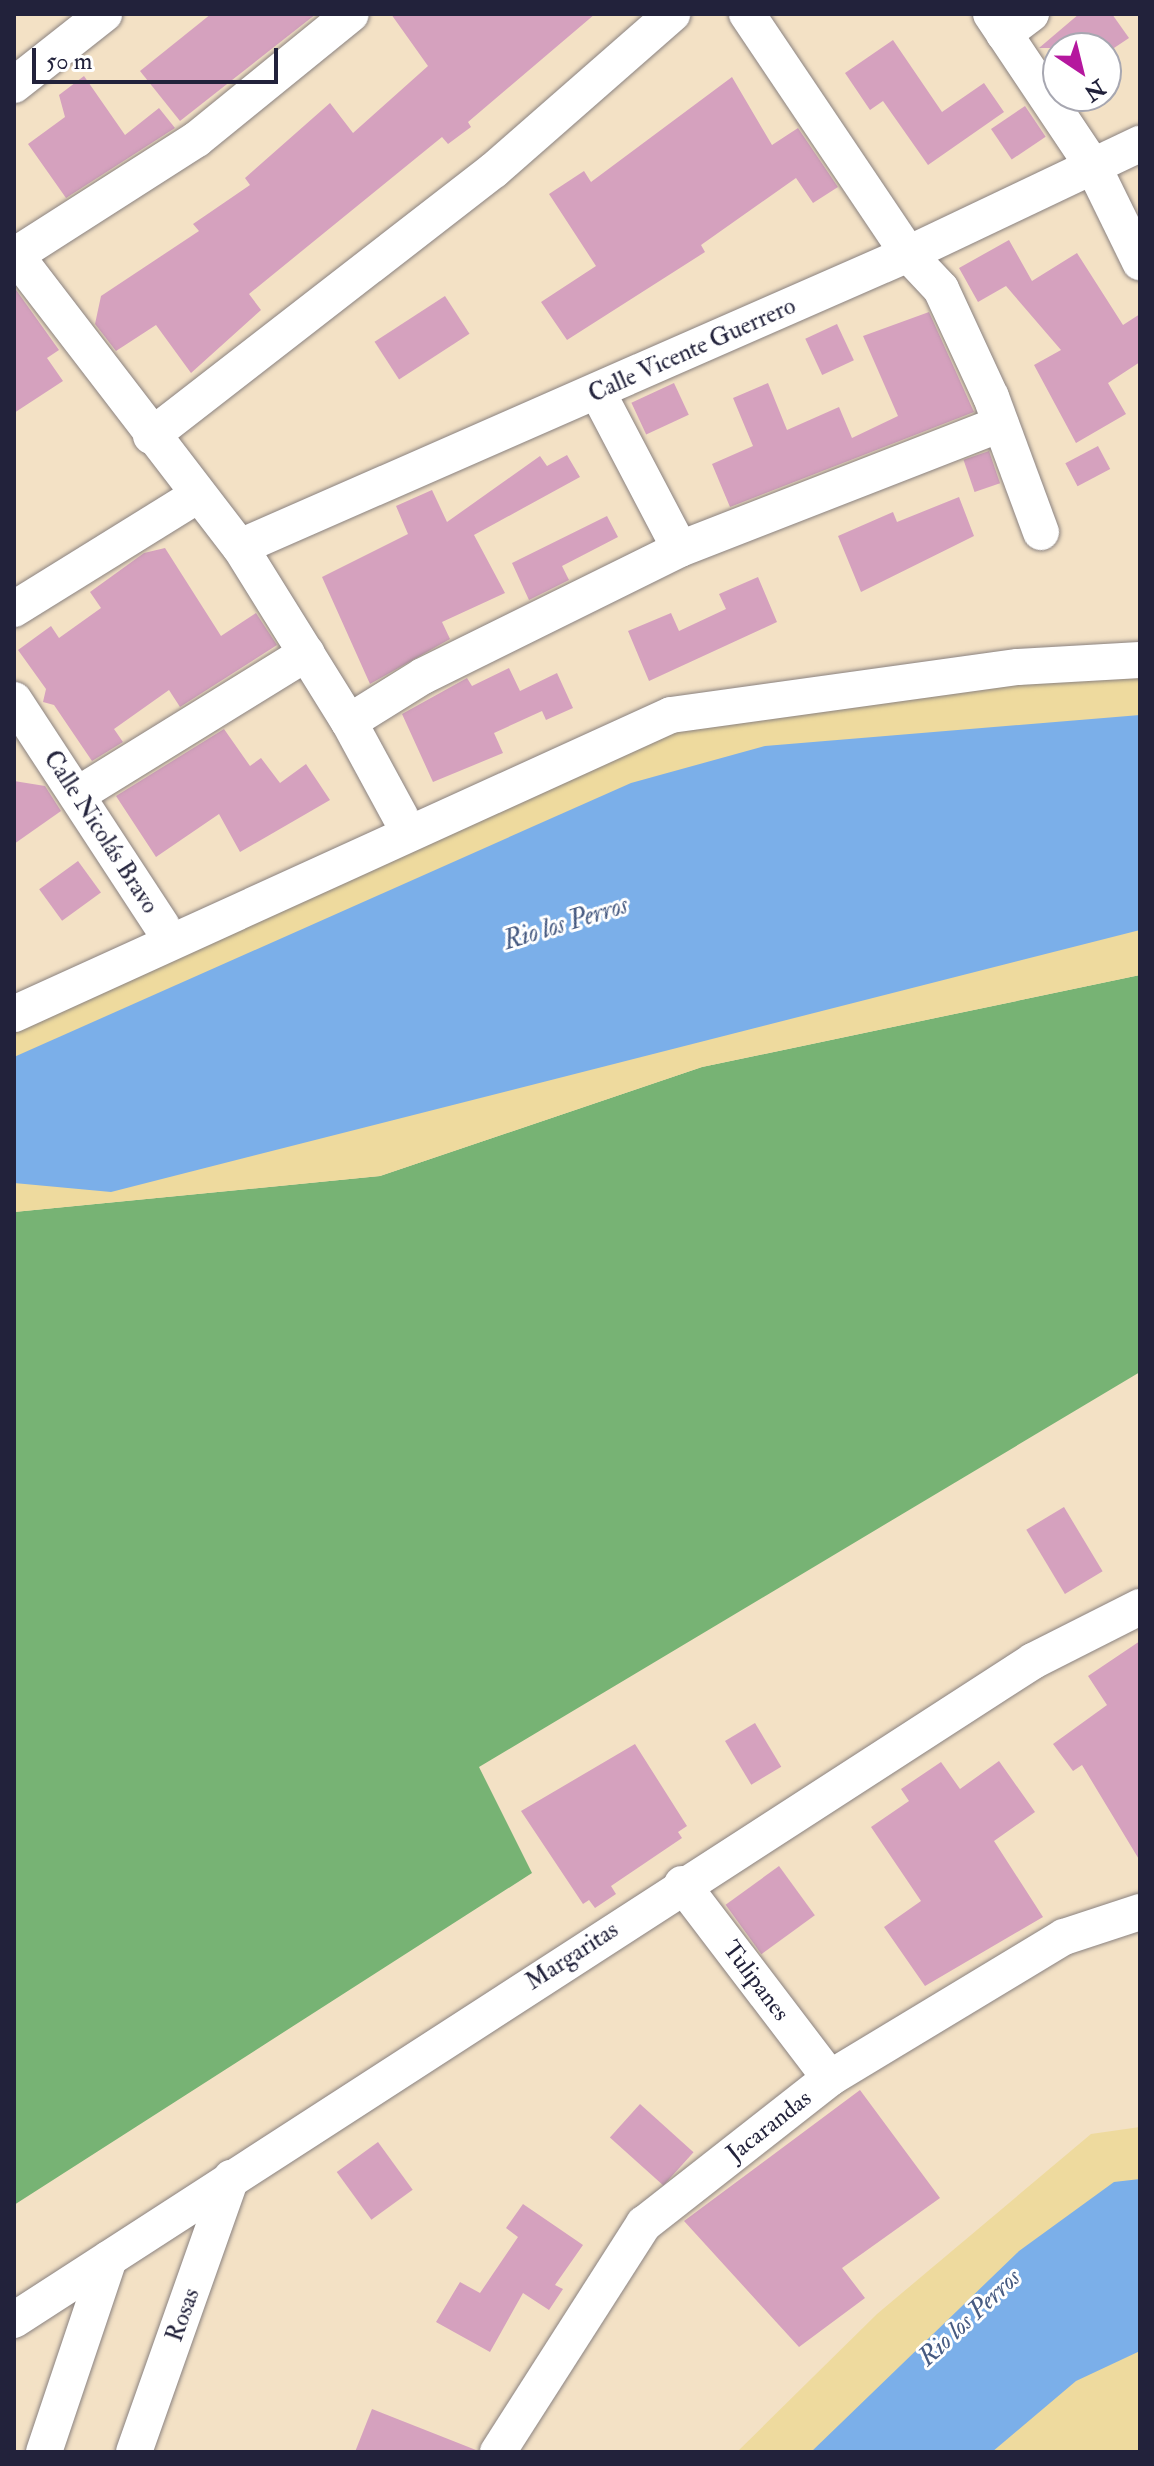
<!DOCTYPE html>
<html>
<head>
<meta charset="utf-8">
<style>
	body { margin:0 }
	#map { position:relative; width:1154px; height:2466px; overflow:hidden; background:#f3e1c5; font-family:"IM FELL Double Pica",serif }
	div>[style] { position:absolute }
	.forest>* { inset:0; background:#77b374 }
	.sand>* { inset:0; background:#eeda9e }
	.water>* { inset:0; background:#7bafe9 }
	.building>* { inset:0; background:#d5a1be; transform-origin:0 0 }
	.roads { filter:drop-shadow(0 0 2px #8a8280) drop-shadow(0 0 2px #8a8280) }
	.minor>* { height:36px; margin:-18px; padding:0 18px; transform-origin:18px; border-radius:18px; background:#fff }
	span { translate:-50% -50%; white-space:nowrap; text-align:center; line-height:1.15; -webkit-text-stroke:6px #fff; paint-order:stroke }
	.street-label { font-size:24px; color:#22223b }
	.water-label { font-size:26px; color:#465a81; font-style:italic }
	.frame { position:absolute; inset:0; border:16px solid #22223b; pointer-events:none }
	.north { position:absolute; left:1042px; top:32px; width:80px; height:80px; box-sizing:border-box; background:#fff; border:2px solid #a7a7b1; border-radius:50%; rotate:145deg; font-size:22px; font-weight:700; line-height:32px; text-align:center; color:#22223b }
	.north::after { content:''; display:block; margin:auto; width:28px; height:36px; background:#b5179e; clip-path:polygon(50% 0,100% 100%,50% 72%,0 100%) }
	.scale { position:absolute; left:32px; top:48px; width:246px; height:36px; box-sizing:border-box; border:4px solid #22223b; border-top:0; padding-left:10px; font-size:24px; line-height:28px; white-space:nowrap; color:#22223b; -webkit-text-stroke:6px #fff; paint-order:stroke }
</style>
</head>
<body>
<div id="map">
	<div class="forest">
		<div style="clip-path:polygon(1140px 975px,1140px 1372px,479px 1767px,532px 1873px,14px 2205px,14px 1212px,380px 1176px,702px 1067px)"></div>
	</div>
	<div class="sand">
		<div style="clip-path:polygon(1140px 660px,1140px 975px,702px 1067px,380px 1176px,14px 1212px,14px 1014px,671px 715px)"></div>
		<div style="clip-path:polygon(1140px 2127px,1140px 2452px,737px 2452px,877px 2314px,1091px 2134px)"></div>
	</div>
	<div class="water">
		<div style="clip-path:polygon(1140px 715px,1140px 930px,111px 1192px,14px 1183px,14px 1057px,631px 783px,765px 746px)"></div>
		<div style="clip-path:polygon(1140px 2179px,1140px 2351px,1076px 2381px,992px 2452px,811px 2452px,1019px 2251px,1114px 2182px)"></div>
	</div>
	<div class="building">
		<div style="clip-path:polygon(211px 14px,316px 14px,180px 121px,140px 71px)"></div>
		<div style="clip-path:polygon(391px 14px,595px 14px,468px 122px,471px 127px,448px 144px,442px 137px,249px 294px,261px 310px,191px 373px,156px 325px,116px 351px,95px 324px,101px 296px,199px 231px,193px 224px,250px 185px,245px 178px,330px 103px,353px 133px,428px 66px)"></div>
		<div style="clip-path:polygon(1079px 14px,1112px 14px,1129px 38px,1114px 48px,1039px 48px)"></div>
		<div style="clip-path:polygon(893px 40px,942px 112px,984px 83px,1004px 112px,928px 165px,883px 101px,870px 110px,845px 73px)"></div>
		<div style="clip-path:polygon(84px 76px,125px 135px,159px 108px,175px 128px,66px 198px,28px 144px,65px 117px,59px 95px)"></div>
		<div style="clip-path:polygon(732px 77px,772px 145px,798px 128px,838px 187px,813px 203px,796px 178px,701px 245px,705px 252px,567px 340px,541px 302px,596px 266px,549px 194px,584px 171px,591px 182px)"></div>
		<div style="left:1025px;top:106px;width:37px;height:41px;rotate:56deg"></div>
		<div style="clip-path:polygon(1009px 240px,1032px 281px,1077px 253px,1123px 325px,1140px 314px,1140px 362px,1108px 383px,1126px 414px,1076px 443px,1034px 365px,1061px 350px,1006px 286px,978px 302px,959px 268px)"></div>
		<div style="clip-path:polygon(14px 287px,59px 350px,47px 358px,63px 381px,14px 413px)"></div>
		<div style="left:445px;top:296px;width:45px;height:84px;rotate:57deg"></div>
		<div style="clip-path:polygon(929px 312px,974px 412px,730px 507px,712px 464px,753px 446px,733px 398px,768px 383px,787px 430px,839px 407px,852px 438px,898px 416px,863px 336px)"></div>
		<div style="left:837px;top:324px;width:40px;height:35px;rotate:65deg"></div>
		<div style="left:674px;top:383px;width:35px;height:47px;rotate:65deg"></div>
		<div style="left:1098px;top:446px;width:26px;height:37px;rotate:62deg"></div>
		<div style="left:989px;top:451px;width:34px;height:27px;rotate:71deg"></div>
		<div style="clip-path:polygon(567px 455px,580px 477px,474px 535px,505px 593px,442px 622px,450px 639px,370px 684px,322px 577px,408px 534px,396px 506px,432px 490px,447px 522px,540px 456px,547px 466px)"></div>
		<div style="clip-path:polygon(959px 497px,974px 536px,861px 592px,838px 536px,893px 512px,897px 522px)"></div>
		<div style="clip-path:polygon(607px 516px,618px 537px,562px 566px,569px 580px,529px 600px,512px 563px)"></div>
		<div style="clip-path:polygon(165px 548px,221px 636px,256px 613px,277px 645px,180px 707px,169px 690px,114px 729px,123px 742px,92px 761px,54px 705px,43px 702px,46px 689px,18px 650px,51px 626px,59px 638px,101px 608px,90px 592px,144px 553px)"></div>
		<div style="clip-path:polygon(758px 577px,777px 622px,649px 681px,628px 631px,671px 613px,679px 631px,726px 609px,719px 594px)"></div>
		<div style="clip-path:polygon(509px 668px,520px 691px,557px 673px,573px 708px,546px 720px,542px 711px,494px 733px,503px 753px,433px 782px,402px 714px,467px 678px,472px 686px)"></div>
		<div style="clip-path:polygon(224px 729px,250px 766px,261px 758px,280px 783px,306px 764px,330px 800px,240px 852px,219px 814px,156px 857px,116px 796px)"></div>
		<div style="clip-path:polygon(14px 781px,45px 786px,61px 811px,14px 844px)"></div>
		<div style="left:78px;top:861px;width:39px;height:48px;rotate:54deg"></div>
		<div style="left:1064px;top:1507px;width:75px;height:44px;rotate:59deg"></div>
		<div style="clip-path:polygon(1140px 1641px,1140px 1861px,1082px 1765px,1073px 1771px,1053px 1744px,1107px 1705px,1088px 1676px)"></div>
		<div style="left:755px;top:1723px;width:51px;height:35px;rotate:59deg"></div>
		<div style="clip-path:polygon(635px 1744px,687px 1826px,678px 1832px,682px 1838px,611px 1886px,616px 1894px,595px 1908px,589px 1900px,583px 1904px,521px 1811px)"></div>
		<div style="clip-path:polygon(999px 1761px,1035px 1812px,994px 1841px,1043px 1917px,925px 1986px,884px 1927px,921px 1901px,871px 1827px,909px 1801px,901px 1789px,941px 1762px,960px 1789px)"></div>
		<div style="left:779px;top:1866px;width:61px;height:66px;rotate:54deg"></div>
		<div style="clip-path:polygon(860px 2090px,940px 2198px,842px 2268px,865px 2298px,799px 2347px,684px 2221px)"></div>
		<div style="left:640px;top:2104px;width:72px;height:45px;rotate:42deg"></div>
		<div style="left:378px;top:2142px;width:59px;height:51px;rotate:54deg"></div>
		<div style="clip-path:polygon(523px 2204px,583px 2245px,555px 2285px,563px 2289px,549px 2310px,523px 2293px,490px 2352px,436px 2322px,460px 2282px,480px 2293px,518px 2237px,506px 2228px)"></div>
		<div style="clip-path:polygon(372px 2409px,476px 2450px,476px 2452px,355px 2452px)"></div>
	</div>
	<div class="roads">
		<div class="minor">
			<div style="left:747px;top:14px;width:289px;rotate:56.1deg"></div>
			<div style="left:908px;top:254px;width:48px;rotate:46.7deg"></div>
			<div style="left:941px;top:289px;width:119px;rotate:65.2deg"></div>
			<div style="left:991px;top:397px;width:144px;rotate:69.7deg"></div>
			<div style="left:991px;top:14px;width:185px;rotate:56.2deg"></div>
			<div style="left:1094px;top:168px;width:105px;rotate:63.9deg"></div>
			<div style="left:1004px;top:34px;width:34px;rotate:-37deg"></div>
			<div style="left:14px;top:85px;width:115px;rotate:-38.3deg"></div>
			<div style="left:14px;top:253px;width:371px;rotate:52.5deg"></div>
			<div style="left:240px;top:547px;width:206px;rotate:58.1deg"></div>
			<div style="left:349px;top:722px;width:87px;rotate:-31.9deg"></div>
			<div style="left:423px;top:676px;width:287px;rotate:-26.3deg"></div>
			<div style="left:680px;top:549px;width:344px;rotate:-21.3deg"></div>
			<div style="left:14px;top:256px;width:217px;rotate:-32.6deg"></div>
			<div style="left:197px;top:139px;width:198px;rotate:-39.1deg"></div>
			<div style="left:598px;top:393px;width:176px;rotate:62.3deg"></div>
			<div style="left:151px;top:436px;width:434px;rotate:-37.8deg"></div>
			<div style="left:494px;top:170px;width:237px;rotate:-41.2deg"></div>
			<div style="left:240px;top:547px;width:729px;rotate:-23.68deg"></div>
			<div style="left:908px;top:254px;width:257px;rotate:-25.4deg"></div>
			<div style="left:14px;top:609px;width:216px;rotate:-31.8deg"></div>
			<div style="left:14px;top:700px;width:269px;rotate:56.8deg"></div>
			<div style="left:349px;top:722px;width:107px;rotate:61.5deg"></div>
			<div style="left:77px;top:795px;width:270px;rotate:-31.7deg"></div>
			<div style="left:14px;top:1014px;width:722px;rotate:-24.47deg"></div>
			<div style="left:671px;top:715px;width:350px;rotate:-7.9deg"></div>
			<div style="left:1018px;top:667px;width:122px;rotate:-3.3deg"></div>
			<div style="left:682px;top:1884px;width:244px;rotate:52.7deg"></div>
			<div style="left:14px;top:2320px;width:1214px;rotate:-32.89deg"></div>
			<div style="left:1033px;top:1661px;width:120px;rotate:-26.8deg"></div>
			<div style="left:44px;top:2452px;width:204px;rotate:-71.4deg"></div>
			<div style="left:134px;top:2452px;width:291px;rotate:-70.5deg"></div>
			<div style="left:498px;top:2452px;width:271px;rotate:-57.4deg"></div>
			<div style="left:644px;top:2224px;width:236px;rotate:-38.1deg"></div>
			<div style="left:830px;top:2078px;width:273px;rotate:-31.1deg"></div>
			<div style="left:1064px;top:1937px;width:80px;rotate:-18.2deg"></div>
		</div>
	</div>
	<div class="street-label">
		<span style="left:692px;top:350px;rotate:-24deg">Calle Vicente Guerrero</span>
		<span style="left:101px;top:832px;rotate:57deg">Calle Nicolás Bravo</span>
		<span style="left:572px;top:1956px;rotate:-33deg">Margaritas</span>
		<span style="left:756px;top:1981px;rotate:53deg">Tulipanes</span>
		<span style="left:769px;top:2126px;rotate:-38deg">Jacarandas</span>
		<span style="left:183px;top:2315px;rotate:-70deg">Rosas</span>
	</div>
	<div class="water-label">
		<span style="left:566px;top:924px;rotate:-17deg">Rio los Perros</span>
		<span style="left:970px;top:2318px;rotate:-43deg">Rio los Perros</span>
	</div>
	<div class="frame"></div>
	<div class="north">N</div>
	<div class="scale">50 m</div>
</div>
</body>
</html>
